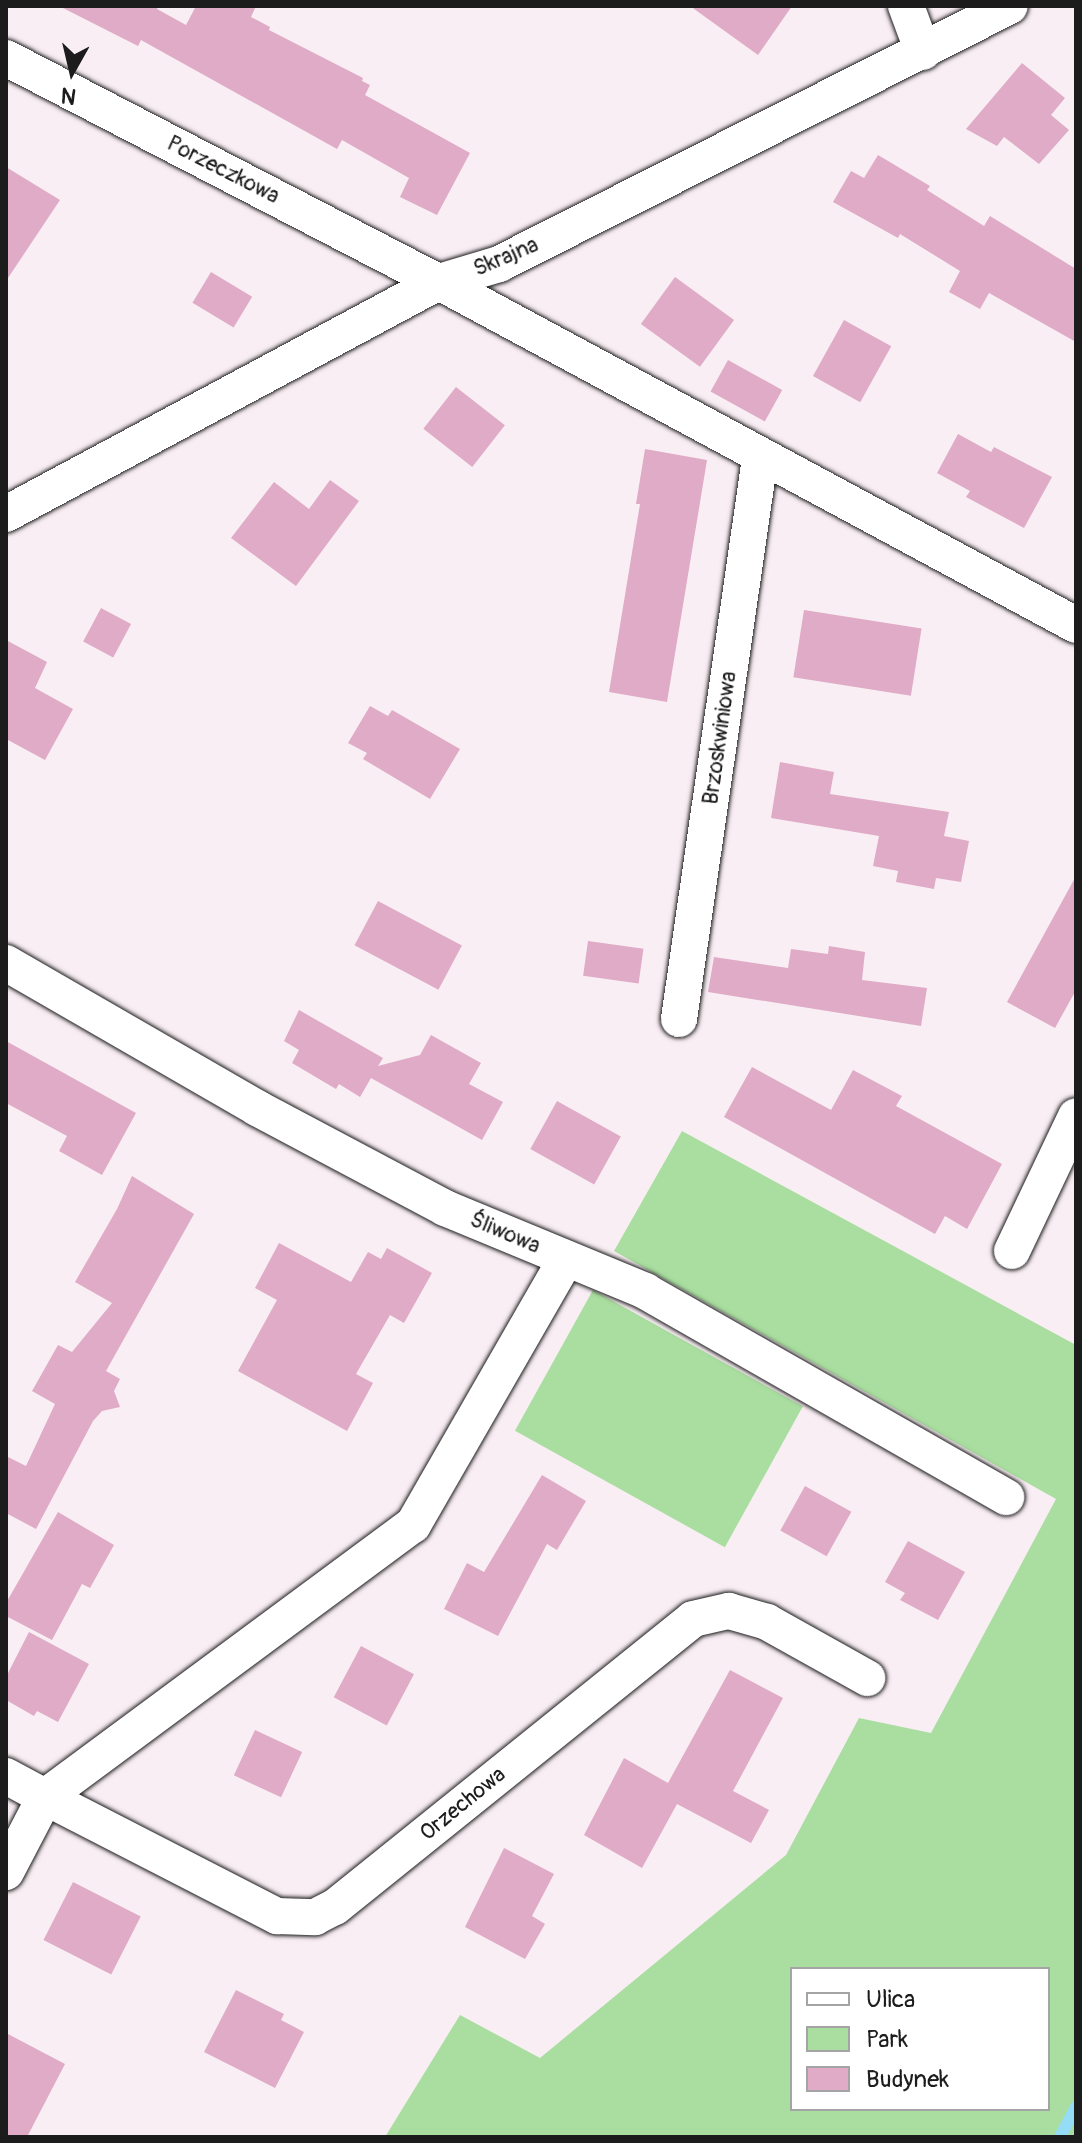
<!DOCTYPE html>
<html>
<head>
<meta charset="utf-8">
<style>
	body { margin:0 }
	#map { position:relative; width:1082px; height:2143px; overflow:hidden; background:#f9eef4; font-family:Pangolin,sans-serif }
	div>[style] { position:absolute }
	.green>* { inset:0; background:#aadea0; transform-origin:0 0 }
	.stream>* { height:12px; margin:-6px; padding:0 6px; transform-origin:6px; border-radius:6px; background:#95ddf7 }
	.building>* { inset:0; background:#dfabc6; transform-origin:0 0 }
	.roads { filter:drop-shadow(0 0 2px #1c1c1c) drop-shadow(0 0 2px #1c1c1c) }
	.minor>* { height:36px; margin:-18px; padding:0 18px; transform-origin:18px; border-radius:18px; background:#fff }
	span { translate:-50% -50%; white-space:nowrap; text-align:center; line-height:1.15; -webkit-text-stroke:7px #fff; paint-order:stroke }
	.street-label { font-size:22px; color:#1c1c1c }
	.frame { position:absolute; inset:0; border:8px solid #1c1c1c; pointer-events:none }
	.legend { position:absolute; left:790px; top:1967px; width:260px; height:144px; box-sizing:border-box; background:#fff; border:2px solid #a4a4a4; margin:0; padding:10px 14px; list-style:none; font-size:24px; color:#1c1c1c }
	.legend li { display:flex; align-items:center; gap:16px; height:40px }
	.legend b { width:40px; border:2px solid #a4a4a4 }
	.north { position:absolute; left:32px; top:32px; width:80px; height:80px; -webkit-text-stroke:6px #fff; paint-order:stroke; rotate:188deg; font-size:22px; font-weight:700; line-height:32px; text-align:center; color:#1c1c1c }
	.north::after { content:''; display:block; margin:auto; width:28px; height:36px; background:#1c1c1c; clip-path:polygon(50% 0,100% 100%,50% 72%,0 100%) }
</style>
</head>
<body>
<div id="map">
	<div class="green">
		<div style="clip-path:polygon(evenodd,682px 1131px,1076px 1345px,1076px 2137px,385px 2137px,460px 2015px,540px 2058px,786px 1855px,859px 1718px,931px 1733px,1056px 1499px,614px 1251px,682px 1131px,792px 1969px,1048px 1969px,1048px 2109px,792px 2109px,792px 1969px)"></div>
		<div style="left:593px;top:1290px;width:240px;height:161px;rotate:29deg"></div>
	</div>
	<div class="stream">
		<div style="left:1060px;top:2137px;width:34px;rotate:-62deg"></div>
	</div>
	<div class="building">
		<div style="clip-path:polygon(59px 6px,158px 6px,157px 9px,186px 25px,196px 6px,256px 6px,251px 17px,270px 27px,269px 30px,363px 78px,362px 81px,370px 85px,365px 95px,470px 153px,437px 215px,400px 197px,409px 178px,342px 140px,337px 149px,141px 40px,138px 46px)"></div>
		<div style="clip-path:polygon(690px 6px,792px 6px,758px 55px)"></div>
		<div style="clip-path:polygon(1022px 63px,1065px 98px,1051px 115px,1069px 130px,1039px 164px,1004px 137px,997px 146px,966px 129px)"></div>
		<div style="clip-path:polygon(878px 155px,930px 186px,927px 190px,984px 226px,990px 216px,1076px 269px,1076px 342px,989px 293px,980px 309px,949px 292px,960px 271px,900px 234px,898px 238px,833px 202px,851px 171px,864px 178px)"></div>
		<div style="clip-path:polygon(6px 167px,60px 200px,6px 281px)"></div>
		<div style="left:211px;top:272px;width:48px;height:36px;rotate:31deg"></div>
		<div style="left:675px;top:277px;width:73px;height:58px;rotate:36deg"></div>
		<div style="left:844px;top:320px;width:54px;height:64px;rotate:29deg"></div>
		<div style="left:728px;top:360px;width:62px;height:36px;rotate:29deg"></div>
		<div style="left:456px;top:387px;width:62px;height:53px;rotate:38deg"></div>
		<div style="clip-path:polygon(958px 434px,991px 452px,994px 447px,1052px 477px,1024px 528px,966px 497px,970px 491px,937px 473px)"></div>
		<div style="clip-path:polygon(645px 449px,707px 460px,667px 702px,609px 692px,640px 504px,636px 504px)"></div>
		<div style="clip-path:polygon(330px 480px,359px 501px,296px 586px,231px 538px,274px 482px,309px 509px)"></div>
		<div style="left:101px;top:608px;width:34px;height:38px;rotate:28deg"></div>
		<div style="left:804px;top:610px;width:119px;height:68px;rotate:9deg"></div>
		<div style="clip-path:polygon(6px 640px,47px 662px,35px 688px,73px 709px,45px 760px,8px 740px,6px 745px)"></div>
		<div style="clip-path:polygon(370px 706px,388px 716px,392px 710px,460px 749px,430px 799px,363px 759px,367px 753px,348px 743px)"></div>
		<div style="clip-path:polygon(780px 762px,834px 772px,830px 794px,949px 812px,944px 836px,969px 841px,961px 882px,936px 878px,934px 889px,896px 882px,898px 871px,873px 866px,879px 836px,771px 818px)"></div>
		<div style="clip-path:polygon(1076px 876px,1076px 990px,1055px 1028px,1007px 1002px)"></div>
		<div style="left:378px;top:901px;width:95px;height:50px;rotate:28deg"></div>
		<div style="left:588px;top:941px;width:56px;height:35px;rotate:8deg"></div>
		<div style="clip-path:polygon(829px 946px,865px 952px,862px 980px,927px 988px,921px 1026px,708px 992px,714px 957px,788px 968px,791px 949px,828px 954px)"></div>
		<div style="clip-path:polygon(299px 1010px,383px 1058px,378px 1066px,420px 1055px,431px 1035px,481px 1063px,469px 1084px,503px 1102px,482px 1140px,371px 1078px,360px 1097px,339px 1084px,336px 1089px,292px 1063px,299px 1050px,284px 1041px)"></div>
		<div style="clip-path:polygon(6px 1041px,136px 1113px,102px 1175px,59px 1151px,67px 1136px,6px 1103px)"></div>
		<div style="clip-path:polygon(752px 1067px,831px 1110px,853px 1070px,902px 1096px,896px 1106px,1002px 1164px,967px 1229px,945px 1216px,935px 1234px,724px 1117px)"></div>
		<div style="left:557px;top:1101px;width:73px;height:55px;rotate:29deg"></div>
		<div style="clip-path:polygon(132px 1176px,194px 1214px,106px 1371px,120px 1379px,114px 1391px,120px 1407px,102px 1411px,93px 1421px,36px 1529px,6px 1513px,6px 1456px,26px 1466px,55px 1404px,32px 1391px,58px 1345px,72px 1352px,112px 1303px,75px 1282px,117px 1209px)"></div>
		<div style="clip-path:polygon(279px 1243px,351px 1282px,368px 1252px,381px 1259px,387px 1248px,432px 1273px,404px 1323px,390px 1315px,356px 1374px,373px 1383px,347px 1431px,238px 1371px,277px 1300px,255px 1288px)"></div>
		<div style="clip-path:polygon(542px 1475px,586px 1501px,557px 1550px,547px 1544px,498px 1636px,444px 1609px,467px 1563px,484px 1572px)"></div>
		<div style="left:805px;top:1486px;width:53px;height:51px;rotate:29deg"></div>
		<div style="clip-path:polygon(58px 1512px,114px 1545px,90px 1588px,82px 1584px,52px 1640px,6px 1616px,6px 1603px)"></div>
		<div style="clip-path:polygon(908px 1541px,965px 1572px,938px 1620px,900px 1600px,905px 1593px,885px 1582px)"></div>
		<div style="clip-path:polygon(29px 1632px,89px 1664px,58px 1722px,37px 1711px,34px 1716px,6px 1700px,6px 1677px)"></div>
		<div style="left:361px;top:1646px;width:60px;height:58px;rotate:28deg"></div>
		<div style="clip-path:polygon(730px 1670px,783px 1698px,733px 1791px,769px 1810px,751px 1843px,677px 1804px,642px 1868px,584px 1835px,624px 1758px,668px 1783px)"></div>
		<div style="left:255px;top:1730px;width:52px;height:50px;rotate:25deg"></div>
		<div style="clip-path:polygon(504px 1848px,554px 1874px,532px 1916px,545px 1924px,525px 1959px,465px 1927px)"></div>
		<div style="left:73px;top:1882px;width:76px;height:65px;rotate:27deg"></div>
		<div style="clip-path:polygon(236px 1990px,284px 2014px,281px 2020px,304px 2032px,275px 2088px,204px 2052px)"></div>
		<div style="clip-path:polygon(6px 2033px,65px 2064px,27px 2137px,6px 2137px)"></div>
	</div>
	<div class="roads">
		<div class="minor">
			<div style="left:906px;top:6px;width:49px;rotate:69.7deg"></div>
			<div style="left:6px;top:58px;width:488px;rotate:27.4deg"></div>
			<div style="left:439px;top:282px;width:723px;rotate:28.3deg"></div>
			<div style="left:6px;top:514px;width:491px;rotate:-28.2deg"></div>
			<div style="left:439px;top:282px;width:63px;rotate:-16.7deg"></div>
			<div style="left:499px;top:264px;width:572px;rotate:-26.79deg"></div>
			<div style="left:6px;top:963px;width:290px;rotate:30deg"></div>
			<div style="left:257px;top:1108px;width:213px;rotate:28deg"></div>
			<div style="left:445px;top:1208px;width:217px;rotate:22.5deg"></div>
			<div style="left:645px;top:1291px;width:416px;rotate:29.7deg"></div>
			<div style="left:679px;top:1019px;width:567px;rotate:-81.78deg"></div>
			<div style="left:1012px;top:1251px;width:149px;rotate:-64.6deg"></div>
			<div style="left:6px;top:1776px;width:44px;rotate:28.3deg"></div>
			<div style="left:45px;top:1797px;width:458px;rotate:-36.5deg"></div>
			<div style="left:413px;top:1525px;width:307px;rotate:-60.1deg"></div>
			<div style="left:6px;top:1872px;width:85px;rotate:-62.5deg"></div>
			<div style="left:45px;top:1797px;width:261px;rotate:27.2deg"></div>
			<div style="left:277px;top:1916px;width:38px;rotate:2deg"></div>
			<div style="left:315px;top:1917px;width:22px;rotate:-27deg"></div>
			<div style="left:335px;top:1907px;width:459px;rotate:-38.8deg"></div>
			<div style="left:693px;top:1619px;width:37px;rotate:-13deg"></div>
			<div style="left:729px;top:1611px;width:40px;rotate:16deg"></div>
			<div style="left:767px;top:1622px;width:115px;rotate:29.2deg"></div>
		</div>
	</div>
	<div class="street-label">
		<span style="left:223px;top:170px;rotate:27deg">Porzeczkowa</span>
		<span style="left:506px;top:257px;rotate:-23deg">Skrajna</span>
		<span style="left:720px;top:738px;rotate:-82deg">Brzoskwiniowa</span>
		<span style="left:505px;top:1233px;rotate:23deg">Śliwowa</span>
		<span style="left:463px;top:1804px;rotate:-39deg">Orzechowa</span>
	</div>
	<div class="frame"></div>
	<ul class="legend">
	<li><b style="height:10px;background:#fff"></b>Ulica</li>
	<li><b style="height:22px;background:#aadea0"></b>Park</li>
	<li><b style="height:22px;background:#dfabc6"></b>Budynek</li>
	</ul>
	<div class="north">N</div>
</div>
</body>
</html>
